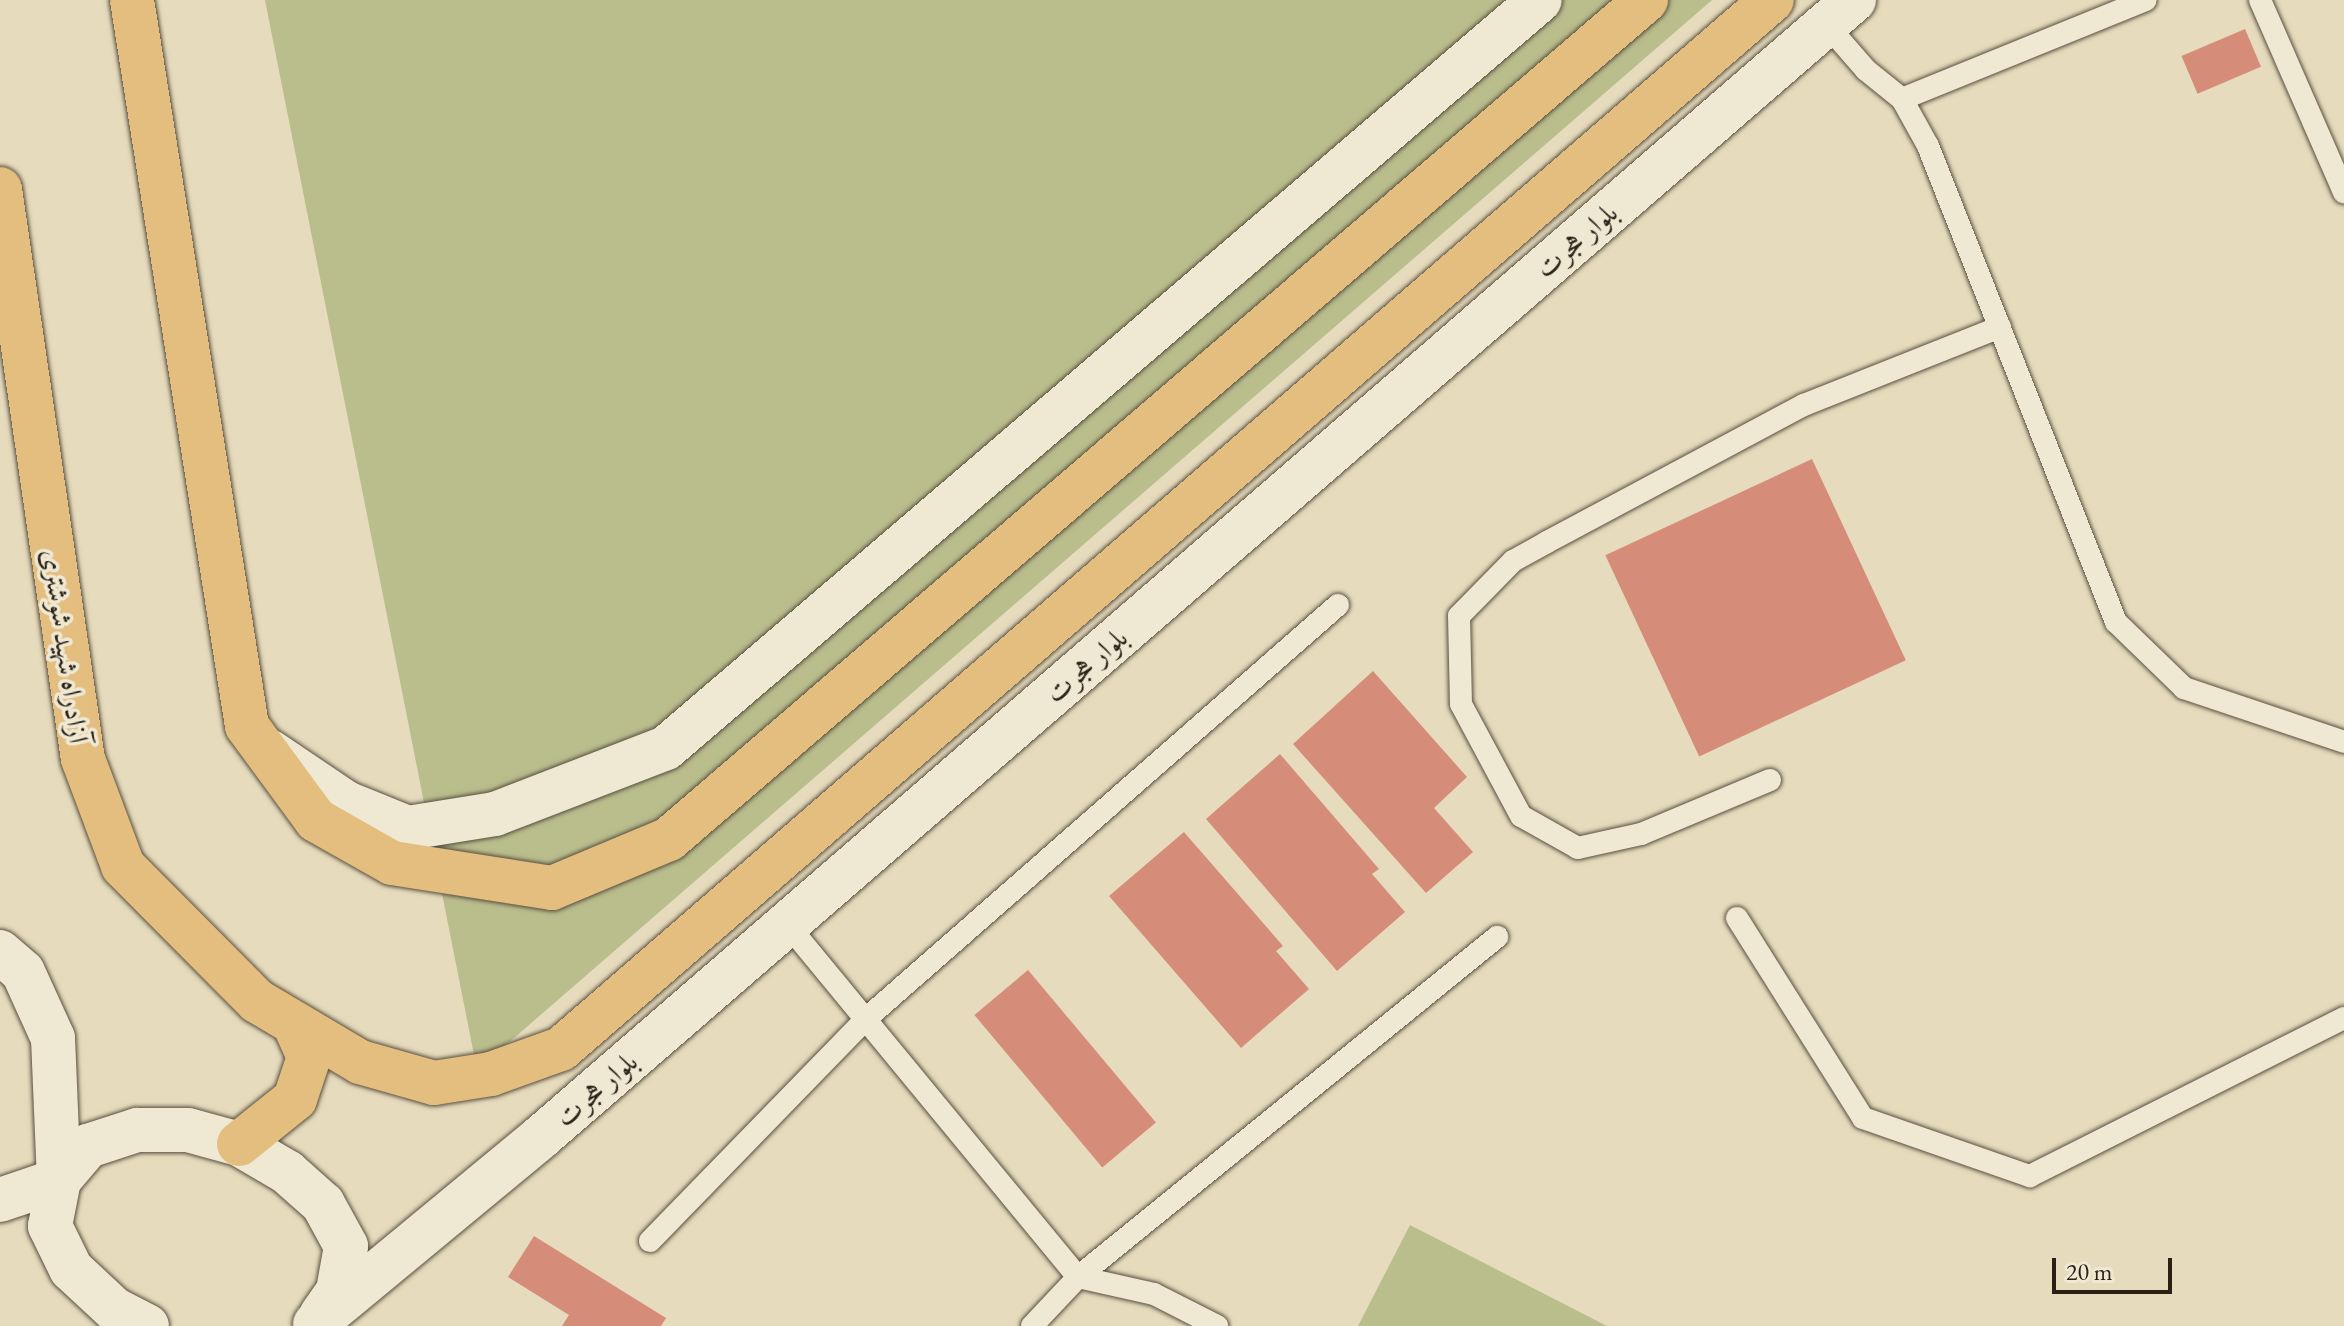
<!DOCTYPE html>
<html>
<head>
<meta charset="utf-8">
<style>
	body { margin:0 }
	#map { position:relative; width:2344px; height:1326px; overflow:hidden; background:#e6dbbc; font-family:"EB Garamond",Amiri,serif }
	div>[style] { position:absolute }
	.green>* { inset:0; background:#babe8d }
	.building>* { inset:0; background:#d58d7a; transform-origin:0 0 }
	.roads { filter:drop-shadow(0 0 2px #594f40) drop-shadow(0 0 2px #594f40) }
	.lane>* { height:22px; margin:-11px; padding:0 11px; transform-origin:11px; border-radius:11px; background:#efe8d3 }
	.street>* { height:44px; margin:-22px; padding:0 22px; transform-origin:22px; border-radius:22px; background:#efe8d3 }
	.secondary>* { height:44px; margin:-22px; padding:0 22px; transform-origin:22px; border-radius:22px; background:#efe8d3 }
	.highway>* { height:44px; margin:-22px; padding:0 22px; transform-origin:22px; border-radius:22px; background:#e3be7e }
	span { translate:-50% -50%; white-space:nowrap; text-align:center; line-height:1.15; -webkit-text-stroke:7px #efe8d3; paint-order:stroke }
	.street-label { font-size:28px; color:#2a2016 }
	.scale { position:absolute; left:2052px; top:1258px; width:120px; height:36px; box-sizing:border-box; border:4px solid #2a2016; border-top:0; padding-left:10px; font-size:24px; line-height:28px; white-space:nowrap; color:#2a2016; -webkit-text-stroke:6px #efe8d3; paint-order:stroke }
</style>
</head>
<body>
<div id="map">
	<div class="green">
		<div style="clip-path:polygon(265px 0,1712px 0,477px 1070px)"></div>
		<div style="clip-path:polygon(1410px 1225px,1607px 1326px,1358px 1326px)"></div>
	</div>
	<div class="building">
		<div style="left:2245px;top:29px;width:41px;height:69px;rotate:67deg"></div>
		<div style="left:1812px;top:459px;width:222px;height:228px;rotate:65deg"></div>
		<div style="clip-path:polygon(1373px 671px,1467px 777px,1434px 808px,1473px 852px,1426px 893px,1293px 744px)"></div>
		<div style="clip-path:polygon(1280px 754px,1379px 869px,1372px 874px,1405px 912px,1337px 971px,1206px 819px)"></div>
		<div style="clip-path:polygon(1184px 832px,1283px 946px,1276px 951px,1309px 989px,1241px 1048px,1109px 896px)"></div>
		<div style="left:1028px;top:970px;width:199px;height:70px;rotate:50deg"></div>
		<div style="clip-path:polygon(534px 1236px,666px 1318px,661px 1326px,562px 1326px,569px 1315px,508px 1277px)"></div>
	</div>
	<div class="roads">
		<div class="lane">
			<div style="left:2260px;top:0;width:210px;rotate:66.4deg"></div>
			<div style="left:1826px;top:24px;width:61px;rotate:49deg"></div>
			<div style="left:1866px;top:70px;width:46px;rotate:38.9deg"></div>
			<div style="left:1902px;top:99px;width:54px;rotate:61deg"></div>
			<div style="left:1928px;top:146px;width:512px;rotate:68.45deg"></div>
			<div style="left:2116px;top:622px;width:95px;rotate:44.1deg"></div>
			<div style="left:2184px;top:688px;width:169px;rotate:18.6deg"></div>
			<div style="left:1902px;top:99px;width:263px;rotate:-22.1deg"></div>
			<div style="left:1770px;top:780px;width:140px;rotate:157.3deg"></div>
			<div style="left:1641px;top:834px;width:65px;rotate:167.5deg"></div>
			<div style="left:1578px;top:848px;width:65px;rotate:-150.7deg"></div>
			<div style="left:1521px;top:816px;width:127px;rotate:-118.2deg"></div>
			<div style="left:1461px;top:704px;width:88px;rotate:-91.3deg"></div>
			<div style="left:1459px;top:616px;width:77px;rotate:-45.5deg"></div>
			<div style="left:1513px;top:561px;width:39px;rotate:-29deg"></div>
			<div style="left:1547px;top:542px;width:291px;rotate:-28.1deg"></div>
			<div style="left:1804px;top:405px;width:211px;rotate:-21.7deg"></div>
			<div style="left:1737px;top:918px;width:236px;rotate:57.8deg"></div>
			<div style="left:1863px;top:1118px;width:177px;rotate:19.2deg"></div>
			<div style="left:2030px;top:1176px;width:352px;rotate:-26.7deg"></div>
			<div style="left:787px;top:924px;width:457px;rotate:50.5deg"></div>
			<div style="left:1078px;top:1277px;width:78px;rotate:12.6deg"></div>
			<div style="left:1154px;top:1294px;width:71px;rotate:26.9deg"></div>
			<div style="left:650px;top:1241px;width:313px;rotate:-45.8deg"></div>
			<div style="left:868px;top:1017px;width:625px;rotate:-41.24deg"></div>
			<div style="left:1032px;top:1326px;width:67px;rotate:-46.8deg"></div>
			<div style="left:1078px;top:1277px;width:540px;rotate:-39.06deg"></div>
		</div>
		<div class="street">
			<div style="left:0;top:952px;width:30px;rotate:41deg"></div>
			<div style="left:23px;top:972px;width:72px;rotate:65.6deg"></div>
			<div style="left:53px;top:1038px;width:142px;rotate:87.6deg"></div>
		</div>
		<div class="secondary">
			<div style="left:269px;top:751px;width:93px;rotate:34deg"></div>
			<div style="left:346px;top:803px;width:67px;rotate:22deg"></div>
			<div style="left:408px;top:828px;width:88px;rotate:-9.1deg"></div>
			<div style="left:495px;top:814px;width:183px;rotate:-21.1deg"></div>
			<div style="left:666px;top:748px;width:1150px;rotate:-40.56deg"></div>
			<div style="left:0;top:1200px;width:62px;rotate:-18.7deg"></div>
			<div style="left:315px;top:1324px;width:293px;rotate:-39.6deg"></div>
			<div style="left:541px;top:1137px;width:1737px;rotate:-40.89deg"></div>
			<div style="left:147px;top:1326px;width:36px;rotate:-153deg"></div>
			<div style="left:115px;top:1310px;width:60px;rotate:-137deg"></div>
			<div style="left:71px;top:1269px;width:48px;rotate:-116deg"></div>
			<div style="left:50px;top:1226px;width:47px;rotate:-78.9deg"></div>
			<div style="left:59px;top:1180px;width:45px;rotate:-49.5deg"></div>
			<div style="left:88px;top:1146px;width:52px;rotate:-18.1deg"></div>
			<div style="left:137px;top:1130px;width:51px"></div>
			<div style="left:188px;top:1130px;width:53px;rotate:15.4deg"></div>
			<div style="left:239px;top:1144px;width:56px;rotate:30.3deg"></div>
			<div style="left:287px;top:1172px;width:48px;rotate:41.6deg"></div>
			<div style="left:323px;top:1204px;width:48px;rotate:61.3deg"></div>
			<div style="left:346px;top:1246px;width:46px;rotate:100.1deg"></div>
			<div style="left:338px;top:1291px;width:29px;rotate:125deg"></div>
		</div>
		<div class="highway">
			<div style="left:132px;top:0;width:735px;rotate:81deg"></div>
			<div style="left:247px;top:726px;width:117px;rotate:53.7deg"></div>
			<div style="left:316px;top:820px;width:87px;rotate:29.5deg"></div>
			<div style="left:392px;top:863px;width:162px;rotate:8.9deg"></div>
			<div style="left:552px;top:888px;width:127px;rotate:-22.7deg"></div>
			<div style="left:669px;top:839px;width:1288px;rotate:-40.65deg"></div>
			<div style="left:0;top:189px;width:576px;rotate:81.72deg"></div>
			<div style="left:83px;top:759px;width:114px;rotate:69.5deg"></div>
			<div style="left:123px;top:866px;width:190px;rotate:45.2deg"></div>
			<div style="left:257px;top:1001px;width:120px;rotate:30.6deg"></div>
			<div style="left:360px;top:1062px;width:77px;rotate:15.8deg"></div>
			<div style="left:434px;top:1083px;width:58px;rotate:-9deg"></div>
			<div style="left:491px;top:1074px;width:74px;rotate:-19.7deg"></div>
			<div style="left:561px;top:1049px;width:1602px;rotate:-40.9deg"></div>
			<div style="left:239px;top:1144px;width:72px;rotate:-38.8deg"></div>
			<div style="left:295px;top:1099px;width:44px;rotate:-71.6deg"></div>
			<div style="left:309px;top:1057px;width:37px;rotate:-114deg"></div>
		</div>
	</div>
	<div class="street-label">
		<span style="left:1576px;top:240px;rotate:-41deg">بلوار هجرت</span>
		<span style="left:66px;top:646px;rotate:82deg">آزادراه شهید شوشتری</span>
		<span style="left:1086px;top:665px;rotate:-41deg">بلوار هجرت</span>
		<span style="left:596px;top:1089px;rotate:-41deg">بلوار هجرت</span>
	</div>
	<div class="scale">20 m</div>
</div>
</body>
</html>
